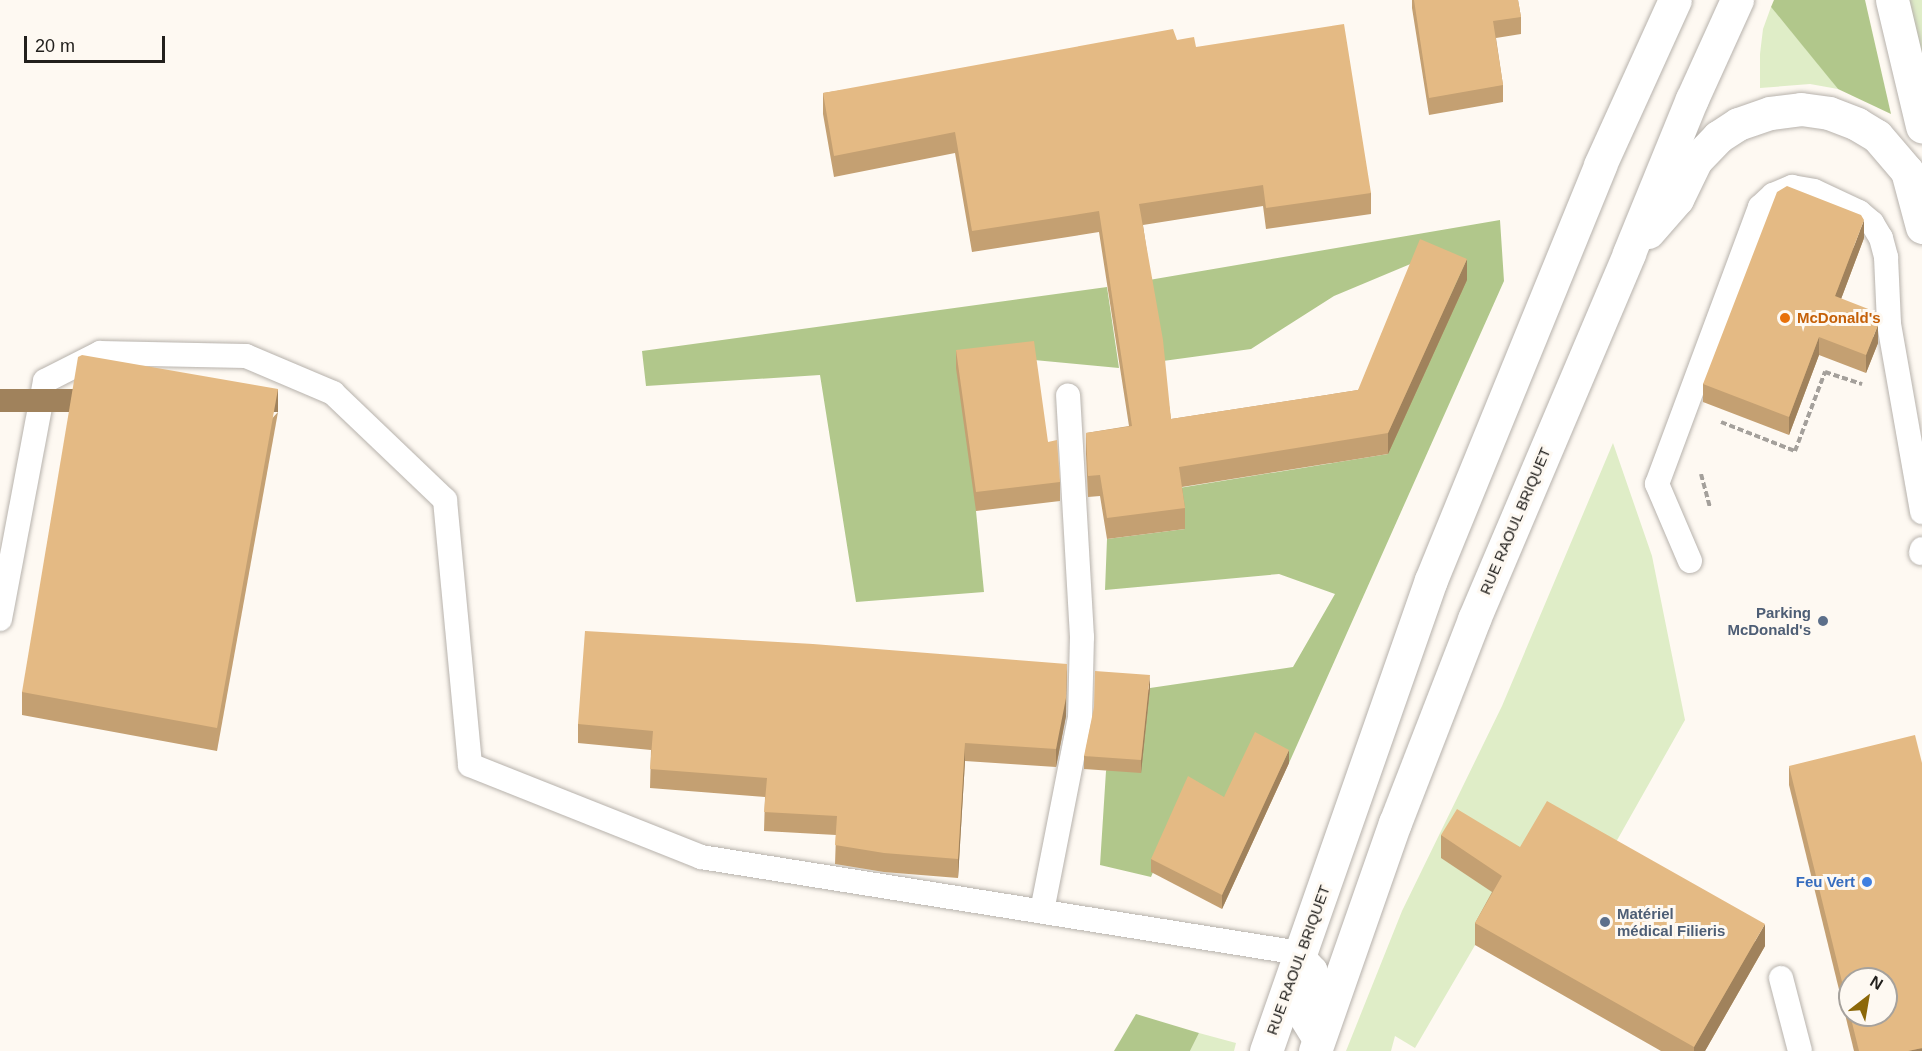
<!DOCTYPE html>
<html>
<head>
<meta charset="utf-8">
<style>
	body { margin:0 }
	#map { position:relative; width:1922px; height:1051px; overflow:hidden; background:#fef9f2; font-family:Helvetica,sans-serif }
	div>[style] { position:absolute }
	.green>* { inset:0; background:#dfedc7 }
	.forest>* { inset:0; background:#b1c78b }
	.path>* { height:4px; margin-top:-2px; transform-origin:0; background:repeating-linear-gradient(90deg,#a4a09b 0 6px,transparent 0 9px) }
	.roads { filter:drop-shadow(0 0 2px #b7b2ac) drop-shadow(0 0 2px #b7b2ac) }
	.service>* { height:24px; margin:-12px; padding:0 12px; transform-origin:12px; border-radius:12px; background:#fff }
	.tertiary>* { height:33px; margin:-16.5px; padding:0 16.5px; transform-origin:16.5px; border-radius:16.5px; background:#fff }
	.wall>* { inset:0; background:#c4a072 }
	.shaded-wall>* { inset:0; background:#a0825c; transform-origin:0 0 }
	.building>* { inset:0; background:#e4ba84 }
	.dots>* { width:16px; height:16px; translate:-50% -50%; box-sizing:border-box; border:3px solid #fef9f2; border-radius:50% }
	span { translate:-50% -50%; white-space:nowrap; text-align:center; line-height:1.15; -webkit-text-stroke:6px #fef9f2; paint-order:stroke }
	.food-label { font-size:15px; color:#c56008; font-weight:700 }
	.left { translate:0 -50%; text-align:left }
	.street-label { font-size:15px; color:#22201d }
	.service-label { font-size:15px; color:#4e5e75; font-weight:700 }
	.right { translate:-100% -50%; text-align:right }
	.shop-label { font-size:15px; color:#366cbe; font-weight:700 }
	.north { position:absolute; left:1838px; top:967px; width:60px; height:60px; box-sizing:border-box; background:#fef9f2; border:2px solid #a6a29d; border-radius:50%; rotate:31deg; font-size:16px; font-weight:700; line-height:24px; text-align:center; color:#22201d }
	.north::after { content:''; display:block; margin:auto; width:21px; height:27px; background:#8c6809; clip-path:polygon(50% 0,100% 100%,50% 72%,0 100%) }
	.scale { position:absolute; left:24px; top:36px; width:141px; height:27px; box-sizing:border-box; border:3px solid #22201d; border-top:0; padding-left:8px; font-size:18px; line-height:21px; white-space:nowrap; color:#22201d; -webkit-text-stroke:4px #fef9f2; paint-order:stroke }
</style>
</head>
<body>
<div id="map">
	<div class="green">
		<div style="clip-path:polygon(1908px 0,1922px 0,1922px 59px)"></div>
		<div style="clip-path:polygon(1771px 7px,1825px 72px,1838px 89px,1810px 84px,1760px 88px,1760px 54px,1763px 29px)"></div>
		<div style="clip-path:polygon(1613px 443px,1652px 556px,1685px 720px,1607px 858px,1502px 899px,1415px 1048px,1395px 1036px,1391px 1051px,1346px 1051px,1402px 911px,1502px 706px)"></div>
		<div style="clip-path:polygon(1199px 1033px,1236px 1043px,1234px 1051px,1190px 1051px)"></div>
	</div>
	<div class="forest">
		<div style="clip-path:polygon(1774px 0,1865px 0,1891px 114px,1838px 89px,1771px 7px)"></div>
		<div style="clip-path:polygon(1500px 220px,1504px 281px,1289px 763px,1224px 810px,1188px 790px,1151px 877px,1100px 865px,1106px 771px,1150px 688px,1293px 667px,1335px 594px,1279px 574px,1105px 590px,1107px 539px,1185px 529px,1179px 488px,1388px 454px,1420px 260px,1334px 296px,1251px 349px,1163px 361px,1149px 280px)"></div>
		<div style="clip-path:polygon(1107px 287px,1119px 368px,1034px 360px,976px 511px,984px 592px,856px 602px,820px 375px,646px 386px,642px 351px)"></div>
		<div style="clip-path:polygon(1136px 1014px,1199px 1033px,1190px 1051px,1114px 1051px)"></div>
	</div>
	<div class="path">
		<div style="left:1721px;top:422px;width:79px;rotate:21.4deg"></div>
		<div style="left:1795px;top:451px;width:85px;rotate:-69.2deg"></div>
		<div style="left:1825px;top:372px;width:39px;rotate:18deg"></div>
		<div style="left:1701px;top:474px;width:34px;rotate:75deg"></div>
	</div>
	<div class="roads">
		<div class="service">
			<div style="left:1921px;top:553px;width:4px;rotate:-76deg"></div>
			<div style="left:1690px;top:561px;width:84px;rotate:-113.2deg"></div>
			<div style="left:1657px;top:484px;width:296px;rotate:-69.6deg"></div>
			<div style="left:1760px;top:207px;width:18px;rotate:-43deg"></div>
			<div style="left:1773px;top:195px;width:21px;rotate:-23deg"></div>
			<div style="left:1792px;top:187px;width:22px;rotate:10deg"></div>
			<div style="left:1814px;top:191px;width:50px;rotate:25deg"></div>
			<div style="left:1859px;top:212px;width:17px;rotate:40deg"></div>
			<div style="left:1872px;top:223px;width:17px;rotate:59deg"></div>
			<div style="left:1881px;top:238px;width:20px;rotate:75deg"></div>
			<div style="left:1886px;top:257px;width:67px;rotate:87.4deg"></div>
			<div style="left:1889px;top:324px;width:191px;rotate:80deg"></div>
			<div style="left:0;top:619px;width:242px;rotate:-79.3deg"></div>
			<div style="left:45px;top:381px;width:62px;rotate:-27deg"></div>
			<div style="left:100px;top:353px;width:146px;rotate:1.2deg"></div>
			<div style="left:246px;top:356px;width:95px;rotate:23deg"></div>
			<div style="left:333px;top:393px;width:155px;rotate:43.7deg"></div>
			<div style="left:445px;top:500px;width:266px;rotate:84.6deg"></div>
			<div style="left:470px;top:765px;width:249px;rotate:21.7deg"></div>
			<div style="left:701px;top:857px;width:607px;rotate:9.11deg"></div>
			<div style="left:1300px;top:953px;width:22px;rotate:47deg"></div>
			<div style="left:1315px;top:969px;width:49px;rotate:109.2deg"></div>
			<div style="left:1299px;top:1015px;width:34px;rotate:58deg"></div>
			<div style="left:1042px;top:911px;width:197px;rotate:-78.9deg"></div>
			<div style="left:1080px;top:718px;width:81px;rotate:-88.6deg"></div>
			<div style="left:1082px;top:637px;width:242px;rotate:-93.3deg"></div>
			<div style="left:1781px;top:978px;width:75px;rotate:75.4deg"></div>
		</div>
		<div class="tertiary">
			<div style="left:1892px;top:0;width:130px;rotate:76.6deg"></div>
			<div style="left:1648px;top:232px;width:44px;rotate:-48.7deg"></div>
			<div style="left:1677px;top:199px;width:43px;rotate:-64deg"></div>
			<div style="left:1696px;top:160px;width:32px;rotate:-46deg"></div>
			<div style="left:1718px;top:137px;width:24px;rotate:-33deg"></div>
			<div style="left:1738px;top:124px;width:34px;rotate:-19deg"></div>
			<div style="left:1770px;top:113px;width:31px;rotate:-7deg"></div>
			<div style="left:1801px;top:109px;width:28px;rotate:8deg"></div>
			<div style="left:1829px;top:113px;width:30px;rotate:21deg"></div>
			<div style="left:1857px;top:124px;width:23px;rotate:31deg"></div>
			<div style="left:1877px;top:136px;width:46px;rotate:49.4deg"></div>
			<div style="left:1907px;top:171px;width:58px;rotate:75deg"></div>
			<div style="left:1266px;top:1051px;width:499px;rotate:-70.7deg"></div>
			<div style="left:1431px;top:580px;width:448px;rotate:-67.8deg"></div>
			<div style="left:1600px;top:165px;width:181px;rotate:-65.6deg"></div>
			<div style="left:1315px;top:1051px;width:242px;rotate:-70.7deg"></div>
			<div style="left:1395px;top:823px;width:219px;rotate:-68.8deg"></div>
			<div style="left:1474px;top:619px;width:397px;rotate:-67deg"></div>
			<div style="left:1629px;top:253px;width:166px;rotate:-67.8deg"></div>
			<div style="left:1692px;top:99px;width:109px;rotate:-65.6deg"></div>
		</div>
	</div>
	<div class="wall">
		<div style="clip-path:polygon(1412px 0,1518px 0,1521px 17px,1521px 34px,1496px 38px,1503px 85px,1503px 102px,1429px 115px,1412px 8px)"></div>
		<div style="clip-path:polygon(1177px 40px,1196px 47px,1371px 193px,1371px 214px,1266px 229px,1263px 206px,1143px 225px,1171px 419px,1358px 390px,1467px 280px,1388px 454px,1182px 487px,1185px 508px,1185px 529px,1107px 539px,1100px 496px,1088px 497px,1086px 454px,1086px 433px,1129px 426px,1099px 232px,972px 252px,955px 153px,834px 177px,823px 114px,823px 93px)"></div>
		<div style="clip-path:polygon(1864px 238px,1841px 299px,1878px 343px,1866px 373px,1819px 355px,1789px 435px,1703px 402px,1703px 384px)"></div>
		<div style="clip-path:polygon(956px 350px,1048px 442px,1060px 482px,1060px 501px,976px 511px,956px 368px)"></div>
		<div style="clip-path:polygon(278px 412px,217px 751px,22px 715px,22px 692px)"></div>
		<div style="clip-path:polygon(1150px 688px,1141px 773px,1084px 769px,1084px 756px)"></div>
		<div style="clip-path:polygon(1066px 716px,1056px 767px,965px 761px,958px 878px,884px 872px,835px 864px,836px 835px,764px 831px,765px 797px,650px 788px,651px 750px,578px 743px,578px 724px)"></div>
		<div style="clip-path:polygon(1289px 763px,1222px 909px,1151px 872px,1151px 859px,1224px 797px)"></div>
		<div style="clip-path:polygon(1789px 766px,1922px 1051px,1854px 1051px,1789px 785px)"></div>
		<div style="clip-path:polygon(1441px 835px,1520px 847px,1765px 946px,1705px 1051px,1661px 1051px,1475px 945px,1475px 923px,1492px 892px,1441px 858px)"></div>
	</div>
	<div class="shaded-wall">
		<div style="clip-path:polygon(1864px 220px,1864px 238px,1835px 315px,1835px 296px)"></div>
		<div style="clip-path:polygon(1467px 259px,1467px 280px,1388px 454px,1388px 433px)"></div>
		<div style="clip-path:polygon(1878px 325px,1878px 343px,1866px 373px,1866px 355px)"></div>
		<div style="clip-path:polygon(1819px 337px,1819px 355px,1789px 435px,1789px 417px)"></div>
		<div style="left:278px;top:389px;width:23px;height:344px;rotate:90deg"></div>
		<div style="clip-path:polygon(1067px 664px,1066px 716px,1056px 767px,1056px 749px)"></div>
		<div style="clip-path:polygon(1150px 675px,1150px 688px,1141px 773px,1141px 760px)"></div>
		<div style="clip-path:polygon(965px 743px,965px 761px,958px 878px,958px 859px)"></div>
		<div style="clip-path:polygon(1289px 750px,1289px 763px,1222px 909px,1222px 895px)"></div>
		<div style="clip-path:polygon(1765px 924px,1765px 946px,1705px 1051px,1694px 1051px,1694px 1047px)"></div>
		<div style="clip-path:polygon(1922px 1048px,1922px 1051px,1908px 1051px)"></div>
	</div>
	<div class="building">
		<div style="clip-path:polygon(1414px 0,1518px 0,1521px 17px,1493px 21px,1503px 85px,1429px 98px)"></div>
		<div style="clip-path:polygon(1344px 24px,1371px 193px,1266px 208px,1263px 185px,1139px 204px,1163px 340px,1171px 419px,1358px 390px,1420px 239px,1467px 259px,1388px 433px,1179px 467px,1185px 508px,1107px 518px,1100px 475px,1088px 476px,1086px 433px,1132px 426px,1099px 211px,972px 231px,955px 132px,834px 156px,823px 93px,1173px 29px,1177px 40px,1194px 37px,1196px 47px)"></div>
		<div style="clip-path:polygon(1787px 186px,1861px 215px,1864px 220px,1835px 296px,1876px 312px,1878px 325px,1866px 355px,1819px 337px,1789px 417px,1703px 384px,1777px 192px)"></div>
		<div style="clip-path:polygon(1034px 341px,1048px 442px,1057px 440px,1060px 482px,976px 492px,956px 350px)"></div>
		<div style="clip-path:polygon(82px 355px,278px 389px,217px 728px,22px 692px,78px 357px)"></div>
		<div style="clip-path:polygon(585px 631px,813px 644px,1067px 664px,1066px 698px,1056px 749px,965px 743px,958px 859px,884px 853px,835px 845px,837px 816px,764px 812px,767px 778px,650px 769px,653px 731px,578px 724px)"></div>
		<div style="clip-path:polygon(1095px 671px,1150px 675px,1141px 760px,1084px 756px,1094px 707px)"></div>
		<div style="clip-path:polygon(1255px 732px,1289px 750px,1222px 895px,1151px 859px,1188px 776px,1224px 797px)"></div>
		<div style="clip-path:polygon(evenodd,1915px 735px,1922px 763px,1922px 1048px,1908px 1051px,1859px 1051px,1789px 766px,1915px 735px,1850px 979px,1886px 979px,1886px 1015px,1850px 1015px,1850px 979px)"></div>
		<div style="clip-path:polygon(1547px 801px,1765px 924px,1694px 1047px,1475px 923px,1502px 876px,1441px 835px,1457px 809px,1520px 847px)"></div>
	</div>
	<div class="dots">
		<div style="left:1785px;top:318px;background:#e8710a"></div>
		<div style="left:1823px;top:621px;background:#5c6f8a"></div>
		<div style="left:1867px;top:882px;background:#3f7fe0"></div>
		<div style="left:1605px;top:922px;background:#5c6f8a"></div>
	</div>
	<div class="food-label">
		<span class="left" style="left:1797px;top:318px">McDonald's</span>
	</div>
	<div class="street-label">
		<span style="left:1515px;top:521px;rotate:-67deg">RUE RAOUL BRIQUET</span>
		<span style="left:1298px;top:960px;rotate:-70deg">RUE RAOUL BRIQUET</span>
	</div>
	<div class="service-label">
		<span class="right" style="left:1811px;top:621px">Parking<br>McDonald's</span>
		<span class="left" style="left:1617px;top:922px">Matériel<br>médical Filieris</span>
	</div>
	<div class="shop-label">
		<span class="right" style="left:1855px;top:882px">Feu Vert</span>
	</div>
	<div class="north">N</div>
	<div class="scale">20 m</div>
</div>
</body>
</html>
